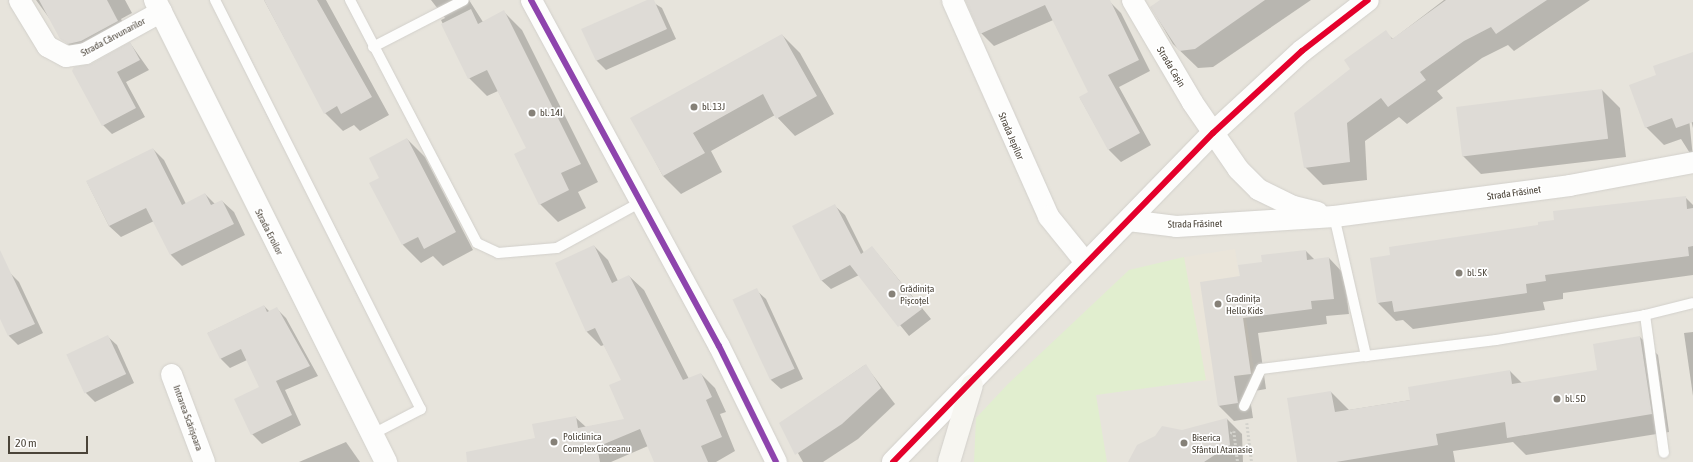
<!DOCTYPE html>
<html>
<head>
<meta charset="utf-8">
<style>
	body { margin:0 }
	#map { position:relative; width:1693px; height:462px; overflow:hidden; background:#f4f2ee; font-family:"Asap Condensed",sans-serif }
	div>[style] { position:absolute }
	.residential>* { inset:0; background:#e7e4dc; transform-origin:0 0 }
	.education>* { inset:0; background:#eae5da; transform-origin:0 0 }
	.green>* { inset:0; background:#e1eecf }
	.shadow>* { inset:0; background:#0003 }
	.building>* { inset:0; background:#dedbd6; transform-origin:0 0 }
	.path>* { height:2.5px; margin-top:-1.25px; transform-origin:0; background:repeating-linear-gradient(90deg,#d3d2cc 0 2px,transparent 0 4px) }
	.roads { filter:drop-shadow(0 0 1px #d2d0cb) drop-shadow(0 0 1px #d2d0cb) }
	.service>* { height:10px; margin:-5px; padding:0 5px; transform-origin:5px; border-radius:5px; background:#fdfdfc }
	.minor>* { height:21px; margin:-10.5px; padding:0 10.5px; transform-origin:10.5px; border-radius:10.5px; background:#fdfdfc }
	.tertiary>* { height:22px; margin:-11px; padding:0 11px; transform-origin:11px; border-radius:11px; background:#fdfdfc }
	.secondary>* { height:22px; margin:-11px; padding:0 11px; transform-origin:11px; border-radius:11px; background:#f7f6f1 }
	.bus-1>* { height:6px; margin:-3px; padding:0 3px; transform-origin:3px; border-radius:3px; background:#8e44ad }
	.bus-2>* { height:6px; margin:-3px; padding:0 3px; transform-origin:3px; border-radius:3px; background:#e4002b }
	.dots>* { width:11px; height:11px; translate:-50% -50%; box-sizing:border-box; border:2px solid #fff; border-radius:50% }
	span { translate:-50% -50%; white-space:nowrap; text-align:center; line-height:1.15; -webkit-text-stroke:3.5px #fff; paint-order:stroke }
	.street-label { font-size:10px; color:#4b4439 }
	.poi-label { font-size:10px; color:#4b4439 }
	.left { translate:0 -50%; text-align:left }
	.scale { position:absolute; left:8px; top:436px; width:80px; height:18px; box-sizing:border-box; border:2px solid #4b4439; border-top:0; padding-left:5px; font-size:12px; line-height:14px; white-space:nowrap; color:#4b4439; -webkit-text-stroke:3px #fff; paint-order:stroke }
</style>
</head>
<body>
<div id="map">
	<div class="residential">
		<div style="left:0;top:0;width:1693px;height:462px"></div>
	</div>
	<div class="education">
		<div style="left:1235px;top:249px;width:126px;height:52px;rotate:81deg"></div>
	</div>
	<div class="green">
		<div style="clip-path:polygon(1184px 257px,1206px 380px,1096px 395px,1107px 462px,974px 462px,976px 418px,1008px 384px,1129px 270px)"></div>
	</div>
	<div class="shadow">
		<div style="clip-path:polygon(36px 0,125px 0,132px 13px,121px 19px,127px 30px,71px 48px)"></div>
		<div style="clip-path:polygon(264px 0,326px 0,389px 115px,360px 131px,354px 125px,343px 131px,325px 113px)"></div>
		<div style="clip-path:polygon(431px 0,469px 0,483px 22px,504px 12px,522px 30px,598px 182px,578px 192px,586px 208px,558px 222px,540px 204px,527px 148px,498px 91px,487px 96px,469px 78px,441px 20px,445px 18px)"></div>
		<div style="clip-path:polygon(649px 0,662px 8px,676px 39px,606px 70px,596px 60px)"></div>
		<div style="clip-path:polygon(966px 0,1061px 0,1067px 14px,994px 46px,981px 33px)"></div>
		<div style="clip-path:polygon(1162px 0,1311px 0,1213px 67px,1198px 68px,1173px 44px,1151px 7px)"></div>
		<div style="clip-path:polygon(1444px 0,1590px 0,1514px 51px,1508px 45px,1482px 58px,1437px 91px,1443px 98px,1407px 124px,1399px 117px,1365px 141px,1367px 180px,1323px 185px,1305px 167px,1352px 69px,1385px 32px,1393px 39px)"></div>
		<div style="clip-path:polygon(1109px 1px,1121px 13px,1150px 71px,1119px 87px,1151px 145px,1121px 162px,1109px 150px,1080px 98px,1089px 93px)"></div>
		<div style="clip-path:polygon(782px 35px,800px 53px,834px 114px,795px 136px,775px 115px,711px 151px,722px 172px,681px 194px,663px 176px,632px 118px)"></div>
		<div style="clip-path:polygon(130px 43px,149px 70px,126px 82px,145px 117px,112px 134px,103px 125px,91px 65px)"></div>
		<div style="clip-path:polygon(1693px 53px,1693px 128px,1688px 108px,1693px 158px,1681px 139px,1664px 145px,1646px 127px,1657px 76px)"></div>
		<div style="clip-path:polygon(1602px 90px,1620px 108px,1626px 157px,1481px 174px,1463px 156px)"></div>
		<div style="clip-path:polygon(407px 139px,425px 157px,473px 250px,443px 266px,433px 256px,421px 263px,403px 245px,371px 183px,381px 178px)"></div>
		<div style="clip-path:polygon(153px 149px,164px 160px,186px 204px,205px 194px,215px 204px,222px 201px,234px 212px,245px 235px,182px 266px,171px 255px,154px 221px,121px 237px,109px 226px,87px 182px)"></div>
		<div style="clip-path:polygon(1685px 197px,1693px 205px,1693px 275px,1563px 293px,1563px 299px,1543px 302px,1545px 310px,1413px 329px,1403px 320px,1396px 321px,1378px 303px,1540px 226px)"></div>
		<div style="clip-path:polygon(835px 206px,845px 215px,864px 253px,872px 247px,931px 319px,909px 336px,859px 275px,831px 289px,821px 280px)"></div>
		<div style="clip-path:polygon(594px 246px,608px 260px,618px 281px,629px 276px,644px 290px,689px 379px,701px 374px,715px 388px,726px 412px,720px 414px,735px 451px,716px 462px,655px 462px,648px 446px,611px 462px,495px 462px,575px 417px,586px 427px,625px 420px,622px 380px,604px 345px,601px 346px,587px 332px,557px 263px)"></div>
		<div style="clip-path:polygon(1306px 251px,1315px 260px,1329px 258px,1344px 274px,1349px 314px,1326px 316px,1327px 324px,1258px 333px,1266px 389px,1249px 392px,1253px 418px,1234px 421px,1219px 406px,1241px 277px,1263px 263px)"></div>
		<div style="clip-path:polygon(10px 273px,19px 282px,43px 333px,18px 345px,9px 336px,0 316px,0 277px)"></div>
		<div style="clip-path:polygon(756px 290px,766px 299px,803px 379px,781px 389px,771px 380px)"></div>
		<div style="clip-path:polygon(264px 306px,270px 312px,277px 309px,286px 318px,318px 376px,285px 390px,301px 425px,262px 444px,252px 434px,260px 387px,247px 360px,230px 368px,221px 359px,208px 333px)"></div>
		<div style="clip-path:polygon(1693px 332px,1693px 396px,1684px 333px)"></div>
		<div style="clip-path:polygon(107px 336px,117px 345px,134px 383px,95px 402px,85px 392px)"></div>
		<div style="clip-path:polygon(1640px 337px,1658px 355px,1669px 432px,1526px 455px,1513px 442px,1453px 451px,1455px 462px,1298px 462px,1331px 392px,1349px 410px,1411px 400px,1510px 371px,1522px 383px,1598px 371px)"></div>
		<div style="clip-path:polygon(865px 365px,895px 404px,858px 439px,823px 462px,803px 462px,781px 423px)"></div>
		<div style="clip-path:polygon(1227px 419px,1242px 434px,1243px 462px,1132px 462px,1182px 431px)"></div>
		<div style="clip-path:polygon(346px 442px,360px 462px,299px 462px)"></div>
	</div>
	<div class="building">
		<div style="clip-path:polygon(39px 0,107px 0,118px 21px,81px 41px,68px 44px,60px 39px)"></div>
		<div style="clip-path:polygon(264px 0,317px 0,372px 97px,341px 114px,337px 106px,324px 114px)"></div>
		<div style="clip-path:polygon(647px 0,654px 0,667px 29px,596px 61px,581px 29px)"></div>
		<div style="clip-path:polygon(965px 0,1110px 0,1139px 60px,1108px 75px,1140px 133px,1108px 150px,1079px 97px,1088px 92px,1045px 5px,980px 34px)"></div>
		<div style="clip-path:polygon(1160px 0,1265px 0,1195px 49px,1179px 51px,1150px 7px)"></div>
		<div style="clip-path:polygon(1446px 0,1547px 0,1496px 34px,1491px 27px,1464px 41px,1420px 72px,1426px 80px,1388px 107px,1381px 98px,1347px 123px,1350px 162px,1304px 168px,1294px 113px,1350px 69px,1344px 60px,1386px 30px,1392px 39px)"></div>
		<div style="clip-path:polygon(471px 9px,478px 24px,504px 10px,581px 164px,561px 173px,569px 190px,539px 205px,514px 154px,526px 148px,487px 70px,468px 79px,441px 24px)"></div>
		<div style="clip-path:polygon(782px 34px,817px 96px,776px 119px,763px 94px,693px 133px,705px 153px,663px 176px,630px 118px)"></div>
		<div style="clip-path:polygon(130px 42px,140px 60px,117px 72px,136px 108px,102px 126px,72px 71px,74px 67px,91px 64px)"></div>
		<div style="clip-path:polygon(1693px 52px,1693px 122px,1676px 128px,1672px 118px,1645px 128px,1629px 85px,1656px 75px,1653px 66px)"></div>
		<div style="left:1602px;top:89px;width:50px;height:147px;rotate:83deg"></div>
		<div style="clip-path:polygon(407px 138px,456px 232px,424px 249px,418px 237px,402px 245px,369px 183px,379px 178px,369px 158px)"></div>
		<div style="clip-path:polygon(153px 148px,182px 205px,205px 193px,211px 205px,222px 200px,234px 224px,170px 255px,146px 208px,109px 226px,86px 181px)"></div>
		<div style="clip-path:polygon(1686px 196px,1687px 209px,1693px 208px,1693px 246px,1688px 247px,1689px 256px,1545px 275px,1546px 281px,1526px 284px,1527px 293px,1394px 312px,1392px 301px,1377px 303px,1370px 258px,1390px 255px,1389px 247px,1538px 225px,1538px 222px,1554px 220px,1553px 211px)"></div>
		<div style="clip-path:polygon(835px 204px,861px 254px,872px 246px,922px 309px,898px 327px,850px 265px,821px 281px,792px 226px)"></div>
		<div style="clip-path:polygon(594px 245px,612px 283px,629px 275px,683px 380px,701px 373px,712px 397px,706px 400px,722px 437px,701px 446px,708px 462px,654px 462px,640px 429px,597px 447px,600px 462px,467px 462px,466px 452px,535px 438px,532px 424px,576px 416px,578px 428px,624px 419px,609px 385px,621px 380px,595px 328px,586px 332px,555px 263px)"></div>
		<div style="clip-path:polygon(0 250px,35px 324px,8px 336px,0 319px)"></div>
		<div style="clip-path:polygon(1306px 250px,1307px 260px,1329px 257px,1334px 299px,1311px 301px,1312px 309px,1243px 318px,1251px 374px,1234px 376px,1238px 403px,1218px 406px,1200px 282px,1240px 276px,1238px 265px,1262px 262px,1261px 255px)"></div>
		<div style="left:757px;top:288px;width:89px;height:27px;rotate:65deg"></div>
		<div style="clip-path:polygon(264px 305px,267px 312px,277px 307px,310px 366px,276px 381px,292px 415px,251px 435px,234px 399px,259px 387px,241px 349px,220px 359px,207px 333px)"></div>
		<div style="left:108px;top:335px;width:43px;height:46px;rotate:65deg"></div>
		<div style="clip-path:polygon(1640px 336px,1652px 414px,1507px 438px,1505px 422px,1436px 434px,1438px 445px,1336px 462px,1297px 462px,1287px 398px,1331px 391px,1335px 412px,1410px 400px,1408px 387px,1510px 370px,1512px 384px,1597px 370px,1593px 344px)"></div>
		<div style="clip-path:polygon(866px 364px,881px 388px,842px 424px,795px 455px,779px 423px)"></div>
		<div style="clip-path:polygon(1227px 418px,1230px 445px,1204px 462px,1128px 462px,1137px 445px,1155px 436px,1162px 426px,1182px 430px)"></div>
	</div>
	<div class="path">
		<div style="left:1247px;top:423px;width:39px;rotate:83deg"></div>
		<div style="left:1230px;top:433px;width:4px;rotate:-27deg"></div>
		<div style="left:1234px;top:431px;width:31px;rotate:83deg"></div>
	</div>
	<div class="roads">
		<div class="service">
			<div style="left:215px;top:0;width:458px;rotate:63.3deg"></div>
			<div style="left:421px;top:409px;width:54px;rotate:152.5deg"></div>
			<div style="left:350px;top:0;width:274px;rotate:62.4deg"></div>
			<div style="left:477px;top:243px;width:23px;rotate:25deg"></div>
			<div style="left:498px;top:253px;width:59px;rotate:-4.8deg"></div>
			<div style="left:557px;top:248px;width:96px;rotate:-28.7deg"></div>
			<div style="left:373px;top:47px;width:102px;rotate:-27.3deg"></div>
			<div style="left:1334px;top:216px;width:144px;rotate:77.1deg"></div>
			<div style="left:1366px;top:356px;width:131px;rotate:-7deg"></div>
			<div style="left:1496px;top:340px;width:151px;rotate:-9.5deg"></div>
			<div style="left:1645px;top:315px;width:49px;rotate:-14deg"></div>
			<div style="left:1645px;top:315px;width:139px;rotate:82.2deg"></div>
			<div style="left:1244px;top:406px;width:41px;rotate:-65.3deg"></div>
			<div style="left:1261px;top:369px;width:106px;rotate:-7.1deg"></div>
		</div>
		<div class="minor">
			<div style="left:19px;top:0;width:54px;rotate:58.7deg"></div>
			<div style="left:47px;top:46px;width:21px;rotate:28deg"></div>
			<div style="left:66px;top:56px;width:19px;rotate:-9deg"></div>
			<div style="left:85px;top:53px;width:87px;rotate:-28.9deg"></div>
			<div style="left:531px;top:0;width:394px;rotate:61.5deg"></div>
			<div style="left:719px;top:346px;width:129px;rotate:63.8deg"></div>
			<div style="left:952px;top:0;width:236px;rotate:66deg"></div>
			<div style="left:1048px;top:216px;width:60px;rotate:51deg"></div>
			<div style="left:1132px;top:0;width:118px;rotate:59.5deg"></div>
			<div style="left:1192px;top:102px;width:81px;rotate:55.5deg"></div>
			<div style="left:1238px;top:169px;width:28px;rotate:45deg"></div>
			<div style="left:1258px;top:189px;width:39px;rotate:26deg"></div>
			<div style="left:1293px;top:206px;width:25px;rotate:14deg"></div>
			<div style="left:1128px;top:220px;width:48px;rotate:7.1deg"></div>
			<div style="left:1176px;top:226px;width:158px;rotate:-3.6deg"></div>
			<div style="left:1334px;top:216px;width:237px;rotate:-7.5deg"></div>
			<div style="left:1569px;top:185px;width:126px;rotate:-10.5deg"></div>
			<div style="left:171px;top:374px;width:94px;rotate:69.4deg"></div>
		</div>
		<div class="tertiary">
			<div style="left:155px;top:0;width:517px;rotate:63.43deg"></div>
			<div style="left:893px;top:462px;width:459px;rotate:-45.8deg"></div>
			<div style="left:1213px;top:133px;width:121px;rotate:-42.7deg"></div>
			<div style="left:1302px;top:51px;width:83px;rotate:-37.7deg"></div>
		</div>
		<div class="secondary">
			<div style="left:949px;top:462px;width:80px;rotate:-73.4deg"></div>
		</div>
	</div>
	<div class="bus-1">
		<div style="left:531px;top:0;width:394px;rotate:61.5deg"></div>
		<div style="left:719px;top:346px;width:129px;rotate:63.8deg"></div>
	</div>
	<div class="bus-2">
		<div style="left:893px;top:462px;width:459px;rotate:-45.8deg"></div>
		<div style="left:1213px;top:133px;width:121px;rotate:-42.7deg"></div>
		<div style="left:1302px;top:51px;width:83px;rotate:-37.7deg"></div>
	</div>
	<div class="dots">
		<div style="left:694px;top:107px;background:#868178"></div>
		<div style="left:532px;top:113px;background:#868178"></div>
		<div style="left:1459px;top:273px;background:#868178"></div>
		<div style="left:892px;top:294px;background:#868178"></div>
		<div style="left:1218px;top:304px;background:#868178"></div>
		<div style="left:1557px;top:399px;background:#868178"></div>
		<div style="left:554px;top:442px;background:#868178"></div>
		<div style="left:1184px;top:443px;background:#868178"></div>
	</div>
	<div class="street-label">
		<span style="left:113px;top:37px;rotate:-28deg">Strada Cărvunarilor</span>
		<span style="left:1171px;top:67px;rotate:59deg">Strada Cașin</span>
		<span style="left:1011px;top:136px;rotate:67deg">Strada Jepilor</span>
		<span style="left:1514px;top:193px;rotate:-8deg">Strada Frăsinet</span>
		<span style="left:1195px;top:224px;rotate:-1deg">Strada Frăsinet</span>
		<span style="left:269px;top:232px;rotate:63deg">Strada Eroilor</span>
		<span style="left:188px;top:418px;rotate:70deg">Intrarea Scărișoara</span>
	</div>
	<div class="poi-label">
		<span class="left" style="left:702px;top:107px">bl. 13J</span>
		<span class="left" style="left:540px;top:113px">bl. 14I</span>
		<span class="left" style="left:1467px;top:273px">bl. 5K</span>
		<span class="left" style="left:900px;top:294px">Grădinița<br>Pișcoțel</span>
		<span class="left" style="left:1226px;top:304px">Gradinița<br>Hello Kids</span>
		<span class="left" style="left:1565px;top:399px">bl. 5D</span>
		<span class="left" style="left:563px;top:442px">Policlinica<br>Complex Cioceanu</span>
		<span class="left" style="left:1192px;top:443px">Biserica<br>Sfântul Atanasie</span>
	</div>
	<div class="scale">20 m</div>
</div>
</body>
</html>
